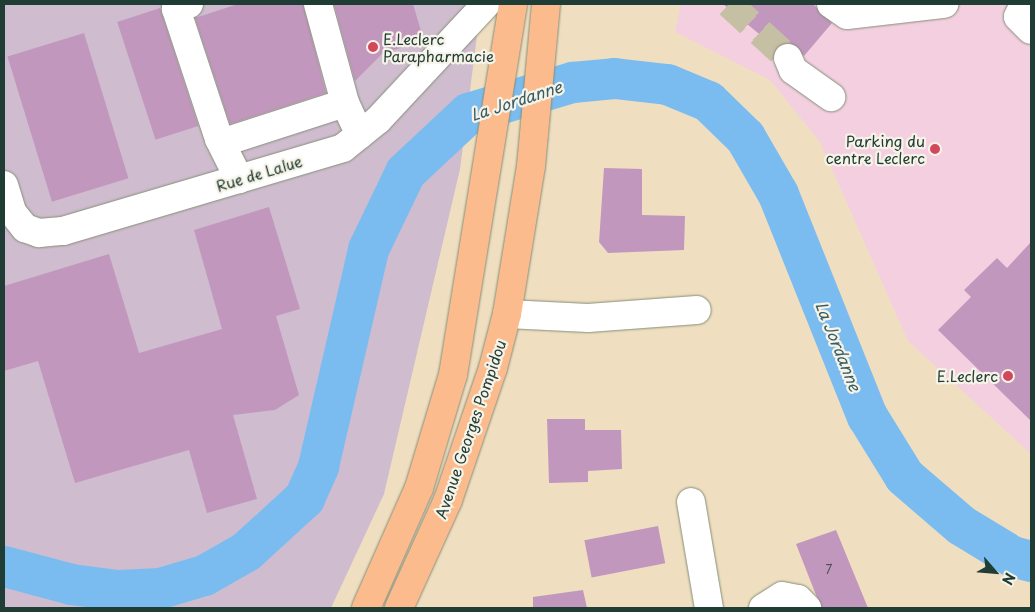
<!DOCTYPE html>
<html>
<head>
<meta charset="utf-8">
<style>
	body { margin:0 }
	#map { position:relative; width:1035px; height:612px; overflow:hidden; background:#efdfc0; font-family:"Playpen Sans",sans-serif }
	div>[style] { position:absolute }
	.built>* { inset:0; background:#f3cfe0 }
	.industrial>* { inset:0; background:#cfbdcf }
	.river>* { height:41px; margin:-20.5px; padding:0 20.5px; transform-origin:20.5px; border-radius:20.5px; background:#7bbcf0 }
	.building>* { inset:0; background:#c297be; transform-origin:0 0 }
	.minor-tunnel>* { height:28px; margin-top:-14px; transform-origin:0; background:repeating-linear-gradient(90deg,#c5bfa4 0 28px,transparent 0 42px) }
	.roads { filter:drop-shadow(0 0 1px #878e7a) drop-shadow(0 0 1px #878e7a) }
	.minor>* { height:28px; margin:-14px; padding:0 14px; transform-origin:14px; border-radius:14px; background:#fff }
	.major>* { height:28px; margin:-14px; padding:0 14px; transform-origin:14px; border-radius:14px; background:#fbbb8d }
	.dots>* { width:14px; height:14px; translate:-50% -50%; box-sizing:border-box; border:2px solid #f7f3e8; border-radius:50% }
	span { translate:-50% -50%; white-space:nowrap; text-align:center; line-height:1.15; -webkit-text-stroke:4.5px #f7f3e8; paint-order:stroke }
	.number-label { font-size:12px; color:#485456 }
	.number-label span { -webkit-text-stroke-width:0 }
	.poi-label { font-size:15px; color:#1f3d34 }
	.left { translate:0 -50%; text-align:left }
	.right { translate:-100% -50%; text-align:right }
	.street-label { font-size:15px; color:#1f3d34 }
	.water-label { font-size:16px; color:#365d63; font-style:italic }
	.frame { position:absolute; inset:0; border:5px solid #1f3d34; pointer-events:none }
	.north { position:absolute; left:970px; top:547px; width:50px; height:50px; -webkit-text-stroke:4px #f7f3e8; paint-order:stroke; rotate:117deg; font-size:14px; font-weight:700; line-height:20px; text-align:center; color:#1f3d34 }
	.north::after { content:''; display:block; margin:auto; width:18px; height:22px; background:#1f3d34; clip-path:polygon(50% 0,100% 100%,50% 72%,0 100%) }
</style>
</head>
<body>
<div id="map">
	<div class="built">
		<div style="clip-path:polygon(681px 4px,1031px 4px,1031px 454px,908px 341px,820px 142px,770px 80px,675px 32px)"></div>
	</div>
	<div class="industrial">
		<div style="clip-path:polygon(4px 4px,481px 4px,460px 169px,384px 494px,331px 608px,4px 608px)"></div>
	</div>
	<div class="river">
		<div style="left:4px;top:566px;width:69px;rotate:15deg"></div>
		<div style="left:71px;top:584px;width:47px;rotate:7.3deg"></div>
		<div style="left:118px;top:590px;width:42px;rotate:-2.7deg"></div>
		<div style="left:160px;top:588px;width:46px;rotate:-16.5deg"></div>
		<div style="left:204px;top:575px;width:48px;rotate:-29.7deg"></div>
		<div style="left:246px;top:551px;width:79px;rotate:-42.4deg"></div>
		<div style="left:304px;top:498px;width:35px;rotate:-66deg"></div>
		<div style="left:318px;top:466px;width:223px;rotate:-77deg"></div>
		<div style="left:368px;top:249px;width:85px;rotate:-64.3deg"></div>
		<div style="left:405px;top:172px;width:86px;rotate:-43.1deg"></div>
		<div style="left:468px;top:113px;width:109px;rotate:-16.6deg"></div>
		<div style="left:572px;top:82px;width:42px;rotate:-5.4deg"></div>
		<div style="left:614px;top:78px;width:53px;rotate:6.5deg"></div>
		<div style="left:667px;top:84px;width:44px;rotate:22.5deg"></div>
		<div style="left:708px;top:101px;width:52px;rotate:44.2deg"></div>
		<div style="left:745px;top:137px;width:66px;rotate:59.9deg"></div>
		<div style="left:778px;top:194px;width:239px;rotate:68.2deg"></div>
		<div style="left:867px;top:416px;width:70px;rotate:58.3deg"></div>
		<div style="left:904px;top:476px;width:75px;rotate:40.7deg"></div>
		<div style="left:961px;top:525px;width:60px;rotate:31.3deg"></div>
		<div style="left:1012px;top:556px;width:20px;rotate:15deg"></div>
	</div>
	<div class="building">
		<div style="clip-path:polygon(238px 4px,303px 4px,326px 93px,230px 124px,195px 18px)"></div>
		<div style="clip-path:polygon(334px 4px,413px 4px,424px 41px,383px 53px,355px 81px)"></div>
		<div style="clip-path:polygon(723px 4px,813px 4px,832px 23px,804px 56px,790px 43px,776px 48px)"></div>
		<div style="left:160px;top:8px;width:124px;height:45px;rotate:72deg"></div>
		<div style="left:84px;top:33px;width:152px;height:80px;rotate:73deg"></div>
		<div style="clip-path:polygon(604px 168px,642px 169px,642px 215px,685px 216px,684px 250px,608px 253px,599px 242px)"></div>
		<div style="clip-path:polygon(269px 207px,300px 309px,276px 316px,299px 395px,275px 410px,233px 415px,257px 499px,207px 513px,189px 450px,75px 483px,38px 361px,4px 371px,4px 286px,109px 254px,139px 353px,222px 329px,194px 230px)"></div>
		<div style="clip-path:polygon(1031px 242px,1031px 421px,938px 330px,971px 297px,964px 290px,997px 258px,1007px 268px)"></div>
		<div style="clip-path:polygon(547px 419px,585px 419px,585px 430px,621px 430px,622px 469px,588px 471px,588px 482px,549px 483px)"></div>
		<div style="left:658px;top:526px;width:38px;height:75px;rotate:79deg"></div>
		<div style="clip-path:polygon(836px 530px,868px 608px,822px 608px,816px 595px,796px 544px)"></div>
		<div style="clip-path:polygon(583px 590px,587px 608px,533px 608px,533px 597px)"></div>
	</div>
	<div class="minor-tunnel">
		<div style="left:729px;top:4px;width:80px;rotate:42.5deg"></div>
	</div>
	<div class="roads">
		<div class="minor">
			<div style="left:189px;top:4px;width:14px;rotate:159deg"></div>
			<div style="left:176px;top:9px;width:137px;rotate:71.7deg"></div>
			<div style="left:219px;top:139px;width:45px;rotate:63.4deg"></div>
			<div style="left:318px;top:4px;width:103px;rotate:74.7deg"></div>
			<div style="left:345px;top:103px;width:35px;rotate:65deg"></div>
			<div style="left:831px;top:4px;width:19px;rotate:35deg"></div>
			<div style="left:847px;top:15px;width:98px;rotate:-6.5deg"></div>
			<div style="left:1024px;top:4px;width:14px;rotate:115deg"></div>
			<div style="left:1018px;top:17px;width:18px;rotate:45deg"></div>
			<div style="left:788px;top:58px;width:13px;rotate:67deg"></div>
			<div style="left:793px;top:70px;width:47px;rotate:35.4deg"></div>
			<div style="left:224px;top:142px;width:127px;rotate:-17.9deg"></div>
			<div style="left:4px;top:185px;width:28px;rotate:73deg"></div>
			<div style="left:12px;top:212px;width:21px;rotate:51deg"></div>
			<div style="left:25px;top:228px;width:15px;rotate:20deg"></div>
			<div style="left:39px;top:233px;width:24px;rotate:-5deg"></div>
			<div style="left:63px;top:231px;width:292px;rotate:-16.5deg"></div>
			<div style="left:343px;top:148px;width:45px;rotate:-38.7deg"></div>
			<div style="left:378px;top:120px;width:158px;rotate:-47deg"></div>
			<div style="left:507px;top:314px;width:81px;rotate:2.8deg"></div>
			<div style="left:588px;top:318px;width:109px;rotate:-4.2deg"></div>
			<div style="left:691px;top:502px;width:108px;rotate:80.4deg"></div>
			<div style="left:763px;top:608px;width:22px;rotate:-32deg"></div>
			<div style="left:782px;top:596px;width:16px;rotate:11deg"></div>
			<div style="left:798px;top:599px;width:13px;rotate:45deg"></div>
		</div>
		<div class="major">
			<div style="left:366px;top:608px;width:131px;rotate:-66.2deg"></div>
			<div style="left:419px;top:488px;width:118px;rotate:-73.3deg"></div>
			<div style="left:453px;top:375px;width:376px;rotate:-80.8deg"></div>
			<div style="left:399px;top:608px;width:119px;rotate:-65.6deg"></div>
			<div style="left:448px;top:500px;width:139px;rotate:-71.2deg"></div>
			<div style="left:493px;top:368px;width:56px;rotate:-75.5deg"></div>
			<div style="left:507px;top:314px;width:150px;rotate:-80.8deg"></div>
			<div style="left:531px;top:166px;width:163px;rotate:-84.7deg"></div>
		</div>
	</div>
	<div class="dots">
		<div style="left:373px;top:47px;background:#d1495b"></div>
		<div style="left:935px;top:149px;background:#d1495b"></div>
		<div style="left:1008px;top:376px;background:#d1495b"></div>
	</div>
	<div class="number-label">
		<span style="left:829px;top:570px">7</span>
	</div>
	<div class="poi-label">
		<span class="left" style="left:383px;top:47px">E.Leclerc<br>Parapharmacie</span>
		<span class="right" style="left:925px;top:149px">Parking du<br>centre Leclerc</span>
		<span class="right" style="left:998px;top:376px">E.Leclerc</span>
	</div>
	<div class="street-label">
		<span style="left:259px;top:173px;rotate:-17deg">Rue de Lalue</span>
		<span style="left:470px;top:429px;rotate:-71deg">Avenue Georges Pompidou</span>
	</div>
	<div class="water-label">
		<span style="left:516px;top:100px;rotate:-18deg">La Jordanne</span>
		<span style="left:839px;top:346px;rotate:68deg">La Jordanne</span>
	</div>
	<div class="frame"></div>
	<div class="north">N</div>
</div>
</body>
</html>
